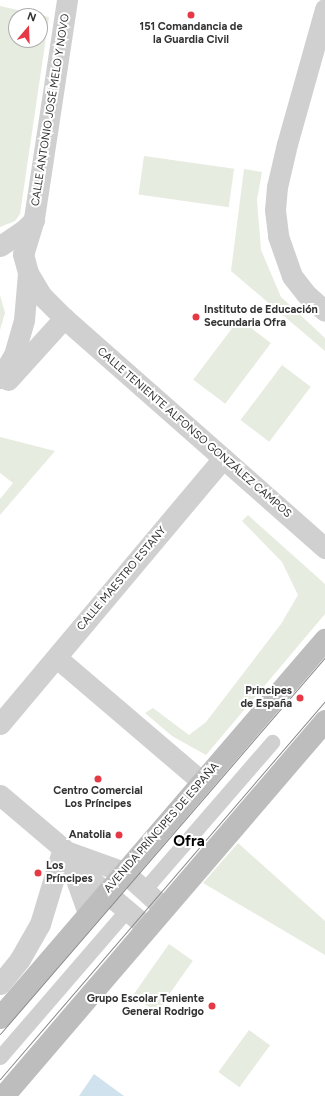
<!DOCTYPE html>
<html>
<head>
<meta charset="utf-8">
<style>
	body { margin:0 }
	#map { position:relative; width:325px; height:1096px; overflow:hidden; background:#fff; font-family:Figtree,sans-serif }
	div>[style] { position:absolute }
	.green>* { inset:0; background:#e6ecdf; transform-origin:0 0 }
	.water>* { inset:0; background:#cfe2ee }
	.pedestrian>* { height:15px; margin:-7.5px; padding:0 7.5px; transform-origin:7.5px; border-radius:7.5px; background:#d0d0d0 }
	.minor>* { height:21px; margin:-10.5px; padding:0 10.5px; transform-origin:10.5px; border-radius:10.5px; background:#d0d0d0 }
	.secondary>* { height:22px; margin:-11px; padding:0 11px; transform-origin:11px; border-radius:11px; background:#bdbdbd }
	.tram>* { height:1px; margin:-0.5px; padding:0 0.5px; transform-origin:0.5px; border-radius:0.5px; background:#888 }
	.dots>* { width:11px; height:11px; translate:-50% -50%; box-sizing:border-box; border:2px solid #fff; border-radius:50% }
	span { translate:-50% -50%; white-space:nowrap; text-align:center; line-height:1.15; -webkit-text-stroke:4px #fff; paint-order:stroke }
	.poi-label { font-size:11px; color:#333; font-weight:700 }
	.left { translate:0 -50%; text-align:left }
	.right { translate:-100% -50%; text-align:right }
	.street-label { font-size:11px; color:#333 }
	.district-label { font-size:15px; color:#000; font-weight:700 }
	.north { position:absolute; left:8px; top:8px; width:40px; height:40px; box-sizing:border-box; background:#fff; border:1px solid #adadad; border-radius:50%; rotate:19deg; font-size:11px; font-weight:700; line-height:16px; text-align:center; color:#333 }
	.north::after { content:''; display:block; margin:auto; width:14px; height:18px; background:#e63946; clip-path:polygon(50% 0,100% 100%,50% 72%,0 100%) }
</style>
</head>
<body>
<div id="map">
	<div class="green">
		<div style="clip-path:polygon(evenodd,0 6px,49px 17px,20px 214px,15px 221px,0 227px,0 6px,16px 16px,40px 16px,40px 40px,16px 40px,16px 16px)"></div>
		<div style="left:144px;top:156px;width:91px;height:39px;rotate:8deg"></div>
		<div style="clip-path:polygon(244px 169px,262px 172px,257px 200px,261px 250px,281px 297px,325px 338px,325px 351px,231px 271px)"></div>
		<div style="clip-path:polygon(0 295px,5px 313px,0 330px)"></div>
		<div style="left:239px;top:319px;width:40px;height:76px;rotate:37deg"></div>
		<div style="left:282px;top:365px;width:36px;height:69px;rotate:37deg"></div>
		<div style="clip-path:polygon(0 437px,55px 451px,0 515px,0 499px,13px 483px,0 473px)"></div>
		<div style="clip-path:polygon(248px 515px,325px 584px,325px 614px,206px 755px,172px 736px,145px 713px,153px 708px,189px 735px,206px 722px,281px 624px,298px 595px,282px 562px,242px 521px)"></div>
		<div style="clip-path:polygon(238px 843px,325px 921px,325px 955px,203px 883px)"></div>
		<div style="left:169px;top:944px;width:29px;height:63px;rotate:35deg"></div>
		<div style="left:249px;top:1030px;width:26px;height:52px;rotate:36deg"></div>
	</div>
	<div class="water">
		<div style="clip-path:polygon(94px 1074px,124px 1096px,125px 1096px,79px 1096px)"></div>
	</div>
	<div class="pedestrian">
		<div style="left:144px;top:890px;width:196px;rotate:-49.1deg"></div>
		<div style="left:0;top:1057px;width:194px;rotate:-49.2deg"></div>
	</div>
	<div class="minor">
		<div style="left:67px;top:0;width:221px;rotate:98.6deg"></div>
		<div style="left:34px;top:219px;width:37px;rotate:107deg"></div>
		<div style="left:23px;top:254px;width:20px;rotate:75deg"></div>
		<div style="left:28px;top:273px;width:27px;rotate:59deg"></div>
		<div style="left:42px;top:296px;width:31px;rotate:45deg"></div>
		<div style="left:64px;top:318px;width:348px;rotate:41.4deg"></div>
		<div style="left:325px;top:9px;width:140px;rotate:105.7deg"></div>
		<div style="left:287px;top:144px;width:44px;rotate:103.1deg"></div>
		<div style="left:277px;top:187px;width:23px;rotate:95deg"></div>
		<div style="left:275px;top:210px;width:26px;rotate:83deg"></div>
		<div style="left:278px;top:236px;width:42px;rotate:70.7deg"></div>
		<div style="left:292px;top:276px;width:23px;rotate:52deg"></div>
		<div style="left:306px;top:294px;width:25px;rotate:42deg"></div>
		<div style="left:0;top:246px;width:30px;rotate:-34deg"></div>
		<div style="left:25px;top:229px;width:13px;rotate:-45deg"></div>
		<div style="left:0;top:378px;width:27px;rotate:-59deg"></div>
		<div style="left:14px;top:355px;width:36px;rotate:-74deg"></div>
		<div style="left:24px;top:320px;width:47px;rotate:-85.1deg"></div>
		<div style="left:8px;top:380px;width:84px;rotate:-47.9deg"></div>
		<div style="left:57px;top:658px;width:191px;rotate:40.5deg"></div>
		<div style="left:0;top:724px;width:347px;rotate:-50deg"></div>
		<div style="left:0;top:795px;width:87px;rotate:40.3deg"></div>
		<div style="left:66px;top:851px;width:66px;rotate:70.5deg"></div>
		<div style="left:66px;top:851px;width:62px;rotate:19.9deg"></div>
		<div style="left:124px;top:872px;width:54px;rotate:42deg"></div>
		<div style="left:72px;top:864px;width:99px;rotate:40.1deg"></div>
		<div style="left:0;top:984px;width:32px;rotate:-51deg"></div>
		<div style="left:20px;top:959px;width:40px;rotate:-60.3deg"></div>
		<div style="left:40px;top:924px;width:79px;rotate:-73.2deg"></div>
	</div>
	<div class="secondary">
		<div style="left:0;top:1018px;width:499px;rotate:-49.3deg"></div>
		<div style="left:4px;top:1096px;width:494px;rotate:-49.4deg"></div>
	</div>
	<div class="tram">
		<div style="left:0;top:1034px;width:498px;rotate:-49.2deg"></div>
		<div style="left:0;top:1079px;width:499px;rotate:-49.3deg"></div>
	</div>
	<div class="dots">
		<div style="left:191px;top:15px;background:#e63946"></div>
		<div style="left:196px;top:317px;background:#e63946"></div>
		<div style="left:300px;top:698px;background:#e63946"></div>
		<div style="left:98px;top:779px;background:#e63946"></div>
		<div style="left:119px;top:835px;background:#e63946"></div>
		<div style="left:38px;top:873px;background:#e63946"></div>
		<div style="left:212px;top:1006px;background:#e63946"></div>
	</div>
	<div class="poi-label">
		<span style="left:191px;top:34px">151 Comandancia de<br>la Guardia Civil</span>
		<span class="left" style="left:204px;top:317px">Instituto de Educación<br>Secundaria Ofra</span>
		<span class="right" style="left:292px;top:698px">Principes<br>de España</span>
		<span style="left:98px;top:798px">Centro Comercial<br>Los Príncipes</span>
		<span class="right" style="left:111px;top:835px">Anatolia</span>
		<span class="left" style="left:46px;top:873px">Los<br>Príncipes</span>
		<span class="right" style="left:204px;top:1006px">Grupo Escolar Teniente<br>General Rodrigo</span>
	</div>
	<div class="street-label">
		<span style="left:51px;top:110px;rotate:-81deg">CALLE ANTONIO JOSÉ MELO Y NOVO</span>
		<span style="left:194px;top:433px;rotate:41deg">CALLE TENIENTE ALFONSO GONZÁLEZ CAMPOS</span>
		<span style="left:122px;top:579px;rotate:-50deg">CALLE MAESTRO ESTANY</span>
		<span style="left:162px;top:828px;rotate:-49deg">AVENIDA PRÍNCIPES DE ESPAÑA</span>
	</div>
	<div class="district-label">
		<span style="left:189px;top:842px">Ofra</span>
	</div>
	<div class="north">N</div>
</div>
</body>
</html>
